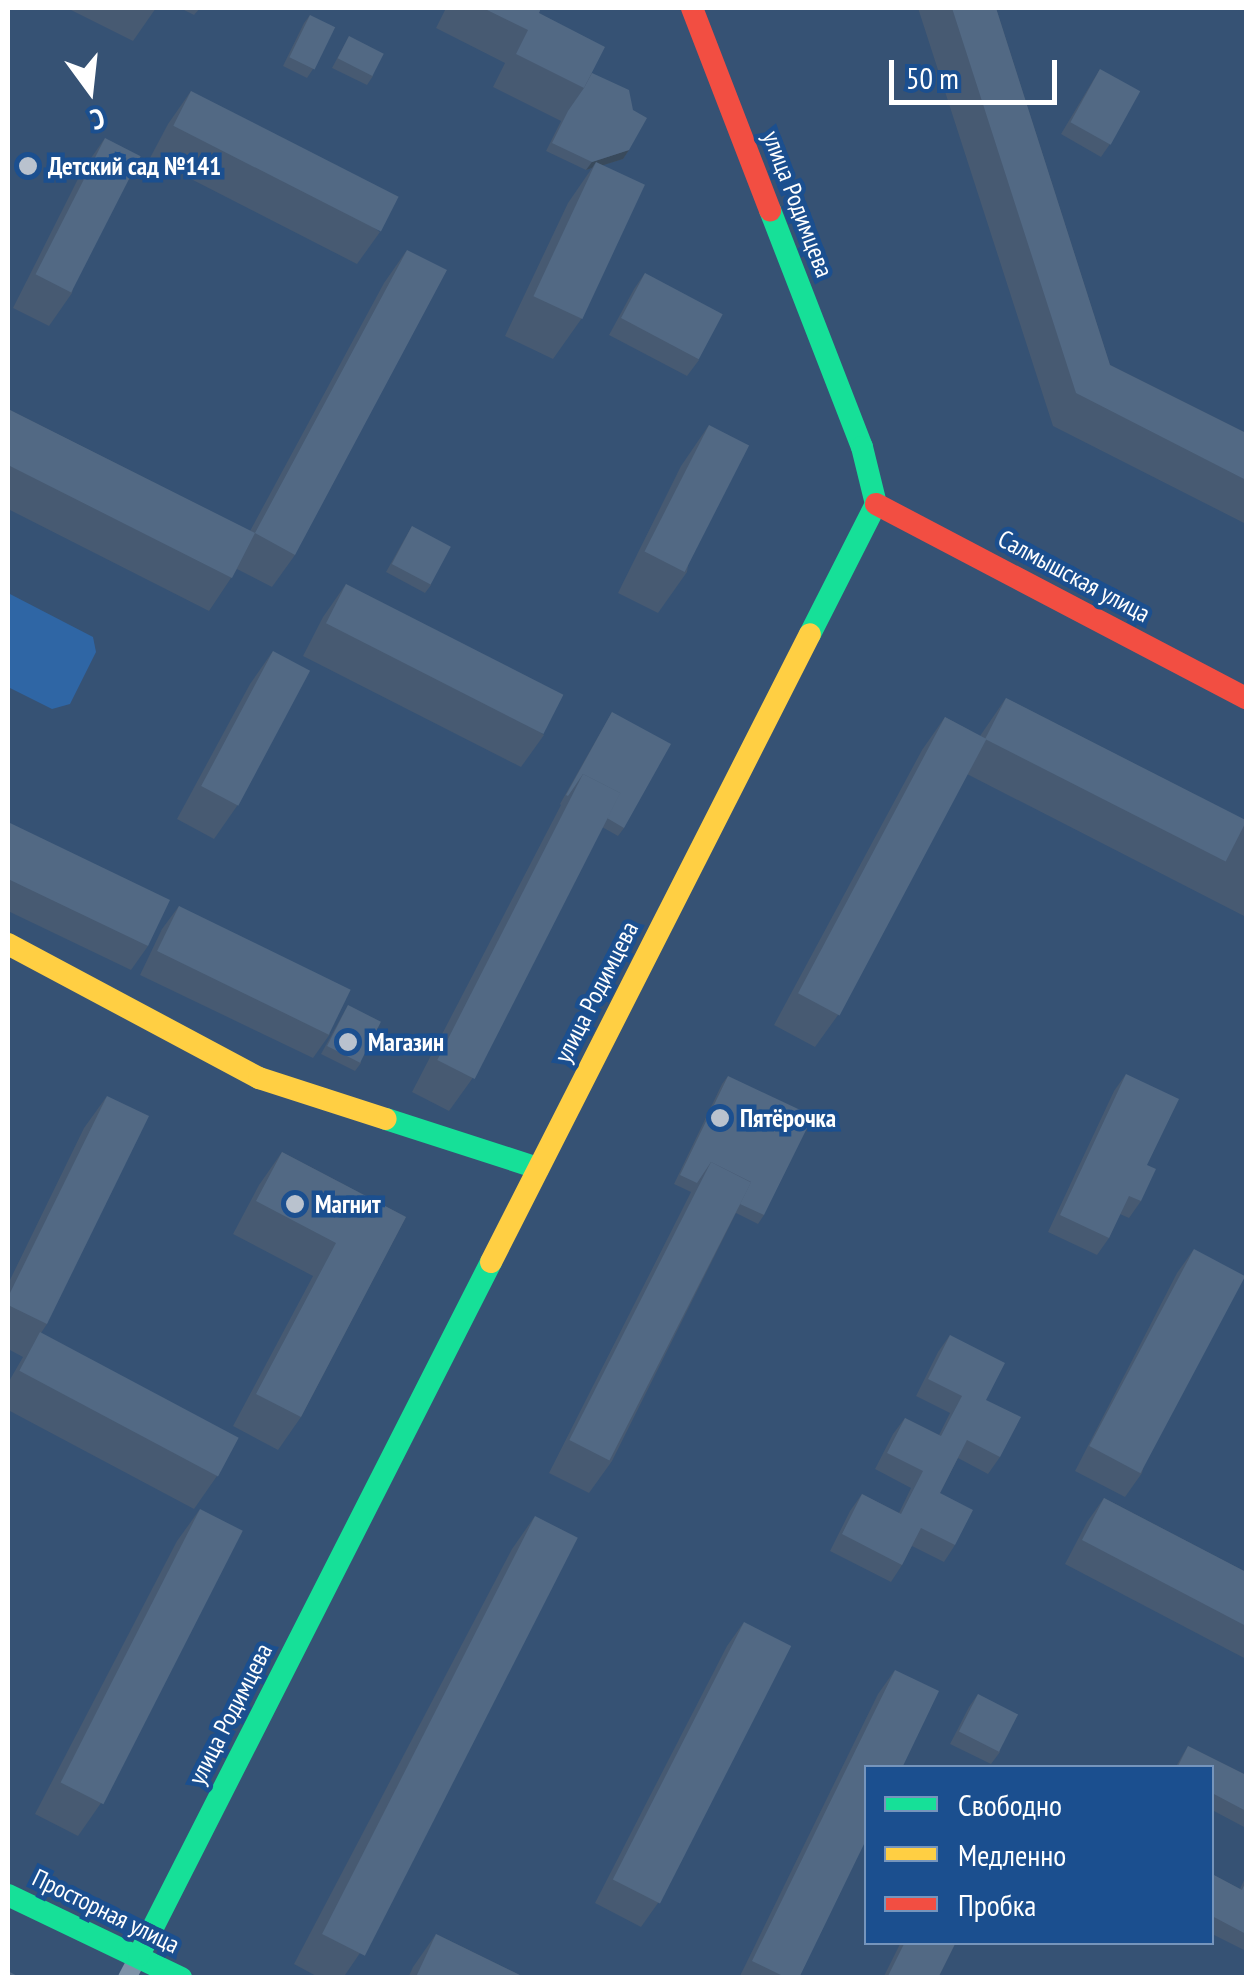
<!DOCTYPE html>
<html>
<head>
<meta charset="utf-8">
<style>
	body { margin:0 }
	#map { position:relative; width:1254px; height:1985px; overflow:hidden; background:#365274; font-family:"PT Sans Narrow",sans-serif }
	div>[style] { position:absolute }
	.green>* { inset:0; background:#2f66a5 }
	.street>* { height:18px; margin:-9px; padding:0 9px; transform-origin:9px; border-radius:9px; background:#7d92a8 }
	.fast>* { height:22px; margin:-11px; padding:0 11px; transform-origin:11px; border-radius:11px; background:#16e098 }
	.slow>* { height:22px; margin:-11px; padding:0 11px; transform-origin:11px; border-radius:11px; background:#ffcf43 }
	.jam>* { height:22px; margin:-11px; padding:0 11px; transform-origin:11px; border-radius:11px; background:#f24e42 }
	.wall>* { inset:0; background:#475a72 }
	.shaded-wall>* { inset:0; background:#394a5c }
	.building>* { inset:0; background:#526984; transform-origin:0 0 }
	.dots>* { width:28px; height:28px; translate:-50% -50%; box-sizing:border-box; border:5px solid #1b4f8f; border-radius:50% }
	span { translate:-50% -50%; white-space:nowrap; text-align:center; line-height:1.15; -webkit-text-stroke:9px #1b4f8f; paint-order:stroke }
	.poi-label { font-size:25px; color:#fff; font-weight:700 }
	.left { translate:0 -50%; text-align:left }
	.street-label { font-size:25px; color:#fff }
	.frame { position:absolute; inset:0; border:10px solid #fff; pointer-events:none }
	.legend { position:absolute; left:864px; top:1765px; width:350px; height:180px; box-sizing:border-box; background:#1b4f8f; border:2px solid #7695bc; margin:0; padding:12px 18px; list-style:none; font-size:30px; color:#fff }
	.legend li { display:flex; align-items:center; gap:20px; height:50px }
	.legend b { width:50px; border:2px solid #7695bc }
	.north { position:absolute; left:40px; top:40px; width:100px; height:100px; -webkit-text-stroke:8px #1b4f8f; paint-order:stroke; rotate:165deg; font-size:28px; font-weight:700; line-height:40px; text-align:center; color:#fff }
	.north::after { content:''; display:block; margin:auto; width:35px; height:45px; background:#fff; clip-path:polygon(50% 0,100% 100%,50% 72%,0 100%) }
	.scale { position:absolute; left:889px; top:60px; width:168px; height:45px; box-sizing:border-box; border:5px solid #fff; border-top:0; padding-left:12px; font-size:30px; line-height:35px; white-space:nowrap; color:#fff; -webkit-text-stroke:8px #1b4f8f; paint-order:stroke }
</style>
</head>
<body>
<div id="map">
	<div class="green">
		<div style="clip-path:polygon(8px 593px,93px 637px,96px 652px,70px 704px,52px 709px,8px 687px)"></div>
	</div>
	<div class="street">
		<div style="left:127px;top:1978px;width:26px;rotate:-62deg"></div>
	</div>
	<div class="fast">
		<div style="left:770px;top:210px;width:254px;rotate:68.8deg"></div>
		<div style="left:862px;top:447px;width:59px;rotate:76.2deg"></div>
		<div style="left:876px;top:504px;width:146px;rotate:116.9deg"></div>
		<div style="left:386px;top:1119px;width:160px;rotate:17.9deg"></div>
		<div style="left:8px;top:1895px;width:192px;rotate:25.6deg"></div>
		<div style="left:139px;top:1955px;width:777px;rotate:-63.07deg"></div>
	</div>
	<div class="slow">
		<div style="left:8px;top:944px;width:285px;rotate:28.1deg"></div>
		<div style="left:259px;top:1078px;width:133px;rotate:17.9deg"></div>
		<div style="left:491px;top:1262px;width:704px;rotate:-63.07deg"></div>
	</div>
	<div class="jam">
		<div style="left:692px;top:8px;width:217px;rotate:68.9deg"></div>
		<div style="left:876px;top:504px;width:418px;rotate:27.7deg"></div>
	</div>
	<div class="wall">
		<div style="clip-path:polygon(67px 8px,156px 8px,133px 41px)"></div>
		<div style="clip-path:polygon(180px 8px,200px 8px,194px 15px)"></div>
		<div style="clip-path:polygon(446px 8px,541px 8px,539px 13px,592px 73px,629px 150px,623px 159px,603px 165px,582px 318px,553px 359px,505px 336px,568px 203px,592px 168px,586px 170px,546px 151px,562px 119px,561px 121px,493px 87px,505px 63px,436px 28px)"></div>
		<div style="clip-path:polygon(918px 8px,996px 8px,1110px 365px,1246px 433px,1246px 524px,1053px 426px)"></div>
		<div style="clip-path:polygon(310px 15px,313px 69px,307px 78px,283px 66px,304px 23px)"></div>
		<div style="clip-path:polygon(349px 36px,373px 76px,367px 85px,332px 68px)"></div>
		<div style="clip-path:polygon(1100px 69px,1110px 144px,1101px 157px,1061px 134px)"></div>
		<div style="clip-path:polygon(191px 91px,380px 232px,357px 264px,150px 158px,168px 124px)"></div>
		<div style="clip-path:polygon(105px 138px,72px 293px,49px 326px,13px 308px,82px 171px)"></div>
		<div style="clip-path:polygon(407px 250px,295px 555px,272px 587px,237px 569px,209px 611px,8px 509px,8px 409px,250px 531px,384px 283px)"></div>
		<div style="clip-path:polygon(645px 273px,699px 360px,687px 376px,609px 335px,634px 289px)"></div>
		<div style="clip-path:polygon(709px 425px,687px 572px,658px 613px,618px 593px,681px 466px)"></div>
		<div style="clip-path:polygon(412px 526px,431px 585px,425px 593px,386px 572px)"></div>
		<div style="clip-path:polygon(346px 584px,544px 735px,521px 767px,303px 656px,323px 617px)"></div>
		<div style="clip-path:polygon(273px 651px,237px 806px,214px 839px,177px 819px,250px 684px)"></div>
		<div style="clip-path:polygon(1006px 698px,1246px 821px,1246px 917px,967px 774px,838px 1015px,815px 1047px,774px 1025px,922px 750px,945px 717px,980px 736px)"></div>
		<div style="clip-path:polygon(612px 712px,624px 828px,618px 836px,602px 827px,472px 1079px,449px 1111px,412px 1092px,561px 805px,560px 804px)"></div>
		<div style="clip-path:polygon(8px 822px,148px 946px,131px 970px,8px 911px)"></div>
		<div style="clip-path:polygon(179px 906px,330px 1034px,313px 1058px,140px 975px,162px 929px)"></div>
		<div style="clip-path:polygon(348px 1005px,361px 1063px,355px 1071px,321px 1054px)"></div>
		<div style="clip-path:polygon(1126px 1074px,1147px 1165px,1141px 1201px,1129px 1218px,1120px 1214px,1109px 1238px,1097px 1255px,1048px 1232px,1114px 1091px)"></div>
		<div style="clip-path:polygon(728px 1076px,764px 1215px,758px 1224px,736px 1213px,612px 1461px,589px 1493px,549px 1473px,691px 1192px,674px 1184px,722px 1084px)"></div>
		<div style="clip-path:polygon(107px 1096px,47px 1324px,41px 1333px,217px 1476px,194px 1509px,8px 1410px,8px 1383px,23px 1357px,8px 1349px,8px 1284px,84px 1128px)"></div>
		<div style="clip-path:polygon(282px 1152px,406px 1217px,301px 1417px,278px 1450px,233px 1426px,313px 1276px,233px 1234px,259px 1185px)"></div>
		<div style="clip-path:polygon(1194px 1249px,1142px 1473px,1125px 1497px,1075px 1471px,1177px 1273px)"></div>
		<div style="clip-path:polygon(950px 1335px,986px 1400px,1000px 1457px,988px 1474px,958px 1458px,940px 1493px,955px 1545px,944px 1562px,912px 1546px,902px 1565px,891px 1582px,830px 1551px,850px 1511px,862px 1494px,899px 1513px,911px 1488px,875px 1469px,893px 1434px,905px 1418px,939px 1435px,950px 1413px,916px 1396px,938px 1352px)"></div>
		<div style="clip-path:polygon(1104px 1498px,1246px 1572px,1246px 1659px,1065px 1564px,1087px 1522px)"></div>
		<div style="clip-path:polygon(200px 1509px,101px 1803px,78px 1836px,35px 1814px,177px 1541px)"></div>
		<div style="clip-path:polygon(535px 1516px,360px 1953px,343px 1978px,320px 1978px,294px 1964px,512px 1549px)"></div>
		<div style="clip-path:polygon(744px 1622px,658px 1903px,641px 1927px,595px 1903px,727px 1646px)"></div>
		<div style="clip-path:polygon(895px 1670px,799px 1978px,739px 1978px,878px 1694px)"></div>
		<div style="clip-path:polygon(978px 1694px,1000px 1752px,991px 1764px,950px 1744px,969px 1707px)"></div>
		<div style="clip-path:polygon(1188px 1746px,1246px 1775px,1246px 1828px,1212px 1810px,1212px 1768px,1175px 1768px)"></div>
		<div style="clip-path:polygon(1212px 1874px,1240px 1889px,1246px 1876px,1246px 1951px,1212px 1934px)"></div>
		<div style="clip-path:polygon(436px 1934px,526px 1978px,408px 1978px,413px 1967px)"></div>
		<div style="clip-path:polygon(901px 1942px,956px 1942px,938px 1978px,883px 1978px)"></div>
	</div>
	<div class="shaded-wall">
		<div style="clip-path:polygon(629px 150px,623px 159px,594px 168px,596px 162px,592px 168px,586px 170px,592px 162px)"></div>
	</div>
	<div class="building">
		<div style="clip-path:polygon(483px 8px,541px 8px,539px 13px,605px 47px,584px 88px,516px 54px,528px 30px)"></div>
		<div style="clip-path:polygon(952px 8px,996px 8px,1110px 365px,1246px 433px,1246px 480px,1076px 393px)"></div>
		<div style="left:310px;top:15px;width:28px;height:47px;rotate:26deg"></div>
		<div style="left:349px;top:36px;width:39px;height:25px;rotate:27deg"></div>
		<div style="left:1100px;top:69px;width:46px;height:61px;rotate:29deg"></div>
		<div style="clip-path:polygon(592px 73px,629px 90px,633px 110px,647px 118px,629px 150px,592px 162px,552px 143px,568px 111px,584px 88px)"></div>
		<div style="left:191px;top:91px;width:233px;height:39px;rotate:27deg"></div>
		<div style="left:105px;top:138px;width:40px;height:153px;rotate:27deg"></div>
		<div style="left:596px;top:162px;width:54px;height:148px;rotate:25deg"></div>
		<div style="clip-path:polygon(407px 250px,447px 270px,295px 555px,255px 533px,232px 578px,8px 465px,8px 409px,255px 533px)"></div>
		<div style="left:645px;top:273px;width:88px;height:51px;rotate:28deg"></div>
		<div style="left:709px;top:425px;width:45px;height:142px;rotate:27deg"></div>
		<div style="left:412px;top:526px;width:44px;height:43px;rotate:28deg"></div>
		<div style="left:346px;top:584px;width:244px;height:44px;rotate:27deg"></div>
		<div style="left:273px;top:651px;width:42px;height:153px;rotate:28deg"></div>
		<div style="left:1006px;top:698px;width:270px;height:46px;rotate:27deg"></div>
		<div style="clip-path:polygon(612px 712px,671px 744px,624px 828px,607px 818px,620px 793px,583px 774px,568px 796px,566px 795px)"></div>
		<div style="left:945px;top:717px;width:47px;height:313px;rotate:28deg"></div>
		<div style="left:583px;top:774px;width:42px;height:321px;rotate:27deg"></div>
		<div style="clip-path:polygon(8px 822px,170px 900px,148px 946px,8px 879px)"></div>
		<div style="left:179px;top:906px;width:191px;height:50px;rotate:26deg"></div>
		<div style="left:348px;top:1005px;width:37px;height:46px;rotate:27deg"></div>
		<div style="clip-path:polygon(1126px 1074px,1179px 1099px,1147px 1165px,1156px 1169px,1141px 1201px,1129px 1196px,1109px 1238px,1060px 1215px)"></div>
		<div style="clip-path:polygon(728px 1076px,813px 1116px,764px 1215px,740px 1204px,751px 1182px,711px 1162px,697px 1183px,680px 1175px)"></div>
		<div style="clip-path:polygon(107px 1096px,149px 1116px,47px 1324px,8px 1305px,8px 1297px)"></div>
		<div style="clip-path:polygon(282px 1152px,406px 1217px,301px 1417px,256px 1394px,336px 1243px,256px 1201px)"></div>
		<div style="left:711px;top:1162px;width:45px;height:312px;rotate:27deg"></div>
		<div style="left:1194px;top:1249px;width:58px;height:223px;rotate:28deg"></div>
		<div style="left:40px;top:1332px;width:225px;height:44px;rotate:28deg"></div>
		<div style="clip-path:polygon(950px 1335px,1005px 1363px,986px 1400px,1021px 1417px,1000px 1457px,967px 1440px,940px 1493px,973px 1510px,955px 1545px,921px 1528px,902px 1565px,842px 1534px,862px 1494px,901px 1514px,923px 1471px,887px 1453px,905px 1418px,941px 1436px,962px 1396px,928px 1379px)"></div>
		<div style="clip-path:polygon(1104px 1498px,1246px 1572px,1246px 1626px,1082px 1540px)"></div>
		<div style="left:200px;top:1509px;width:48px;height:307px;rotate:27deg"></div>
		<div style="left:535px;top:1516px;width:48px;height:469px;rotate:27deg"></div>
		<div style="left:744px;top:1622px;width:53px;height:289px;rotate:27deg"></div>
		<div style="clip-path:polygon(895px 1670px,939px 1691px,902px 1768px,866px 1768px,866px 1840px,799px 1978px,787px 1978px,752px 1961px)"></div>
		<div style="left:978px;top:1694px;width:45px;height:42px;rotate:27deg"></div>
		<div style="clip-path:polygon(1188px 1746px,1246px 1775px,1246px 1811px,1212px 1793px,1212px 1768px,1177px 1768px)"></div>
		<div style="clip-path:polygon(1212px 1874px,1242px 1890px,1246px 1881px,1246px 1934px,1212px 1916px)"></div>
		<div style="clip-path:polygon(436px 1934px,526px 1978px,416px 1977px)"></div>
		<div style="clip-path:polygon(905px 1942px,956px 1942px,938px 1978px,887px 1978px)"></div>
		<div style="clip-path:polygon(8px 1971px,21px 1978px,8px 1978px)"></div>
	</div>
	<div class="dots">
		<div style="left:28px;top:166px;background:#b9c2ce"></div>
		<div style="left:348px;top:1042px;background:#b9c2ce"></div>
		<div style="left:720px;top:1118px;background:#b9c2ce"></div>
		<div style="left:295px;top:1204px;background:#b9c2ce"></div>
	</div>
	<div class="poi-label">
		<span class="left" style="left:48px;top:166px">Детский сад №141</span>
		<span class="left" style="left:368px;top:1042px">Магазин</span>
		<span class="left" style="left:740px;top:1118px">Пятёрочка</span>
		<span class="left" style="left:315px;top:1204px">Магнит</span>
	</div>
	<div class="street-label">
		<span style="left:798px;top:204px;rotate:69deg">улица Родимцева</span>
		<span style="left:1074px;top:576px;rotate:28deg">Салмышская улица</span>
		<span style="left:596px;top:992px;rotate:-63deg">улица Родимцева</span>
		<span style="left:230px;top:1714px;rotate:-63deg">улица Родимцева</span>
		<span style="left:106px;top:1911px;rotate:26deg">Просторная улица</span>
	</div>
	<div class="frame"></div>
	<ul class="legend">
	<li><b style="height:12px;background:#16e098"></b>Свободно</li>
	<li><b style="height:12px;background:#ffcf43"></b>Медленно</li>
	<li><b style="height:12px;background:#f24e42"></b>Пробка</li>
	</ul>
	<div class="north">С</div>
	<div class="scale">50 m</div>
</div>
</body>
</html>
